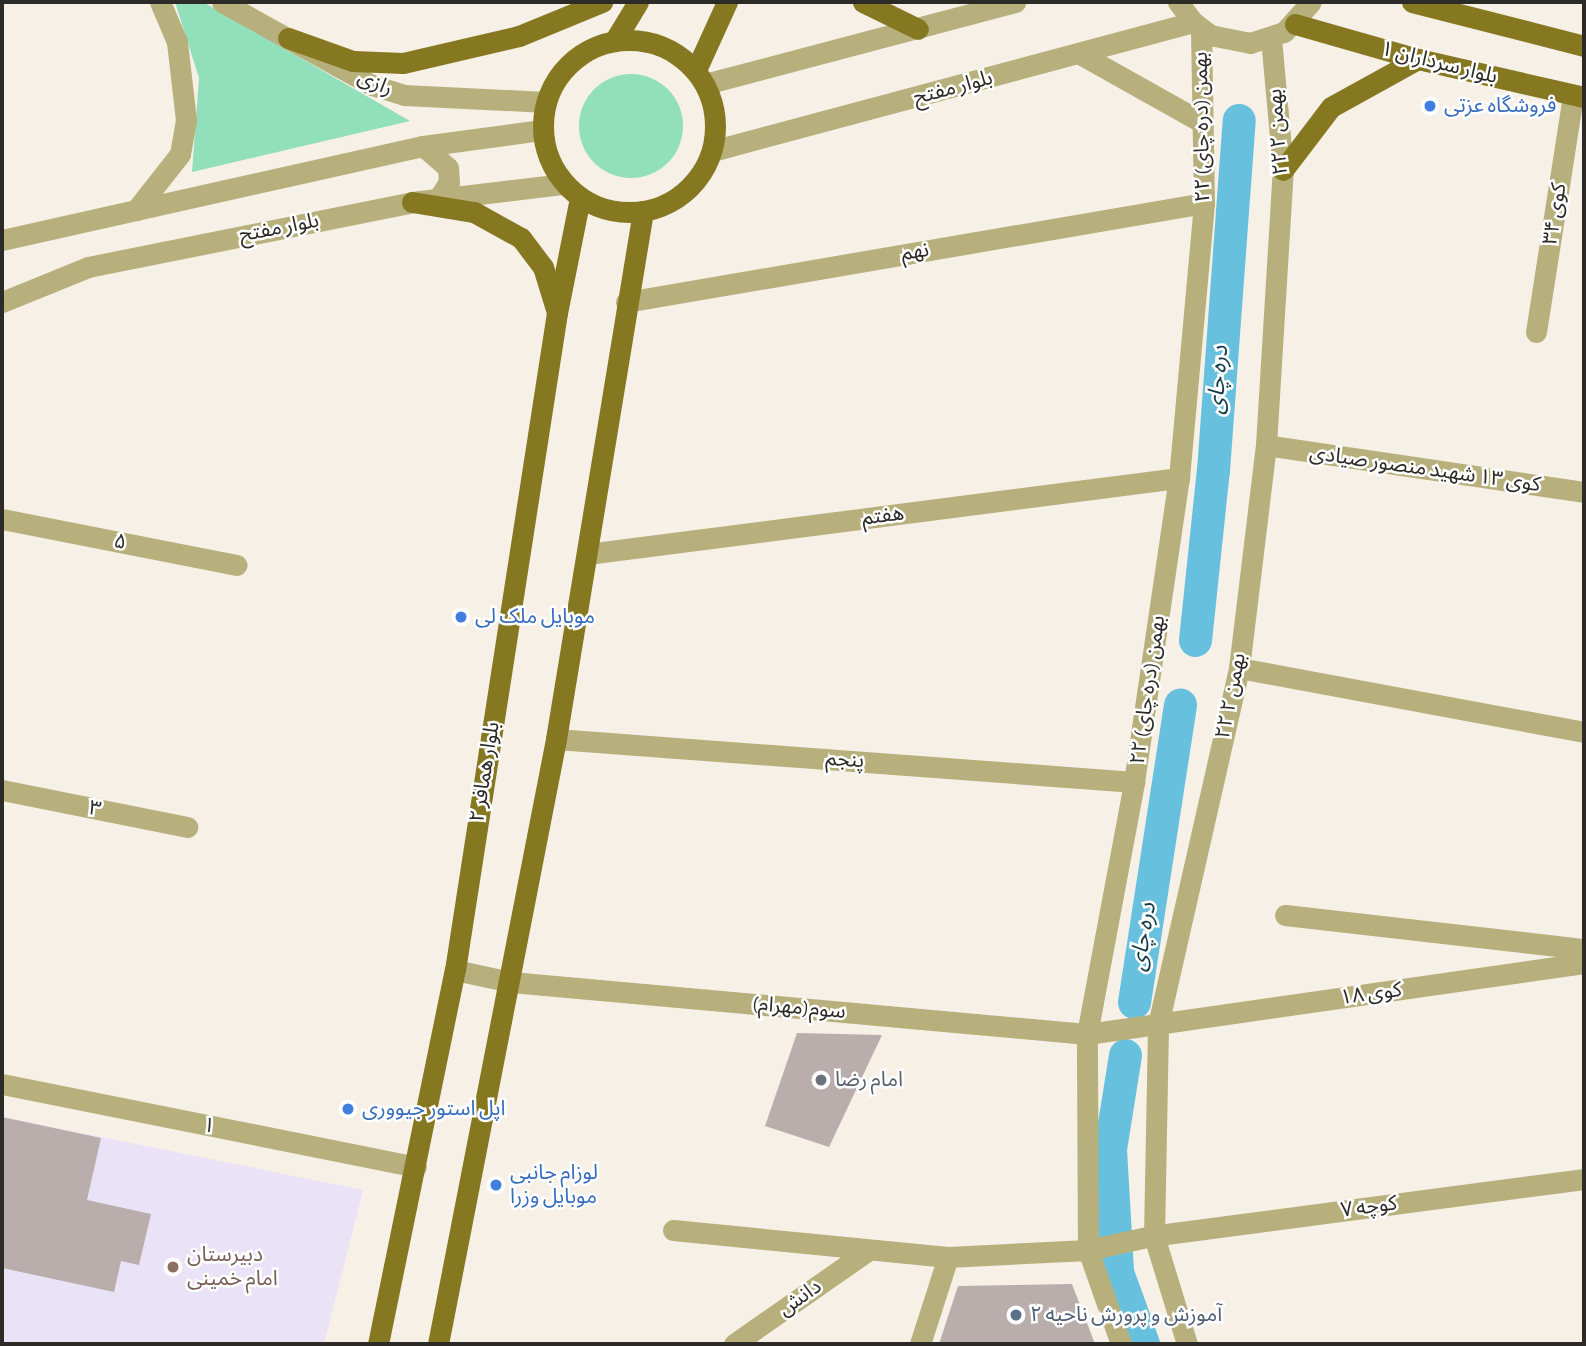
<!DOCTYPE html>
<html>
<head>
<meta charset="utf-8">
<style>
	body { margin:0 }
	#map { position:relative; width:1586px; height:1346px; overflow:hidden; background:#f6f0e7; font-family:"Alegreya Sans","Noto Sans Arabic",sans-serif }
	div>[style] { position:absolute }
	.education>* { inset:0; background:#eae3f8 }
	.green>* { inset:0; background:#91dfbb }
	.round { border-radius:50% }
	.canal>* { height:33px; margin:-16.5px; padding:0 16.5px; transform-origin:16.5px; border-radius:16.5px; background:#67c1de }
	.building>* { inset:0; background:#baaeac }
	.minor>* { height:21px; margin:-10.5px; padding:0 10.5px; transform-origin:10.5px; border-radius:10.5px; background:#b8b07c }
	.major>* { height:21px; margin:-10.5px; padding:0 10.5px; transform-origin:10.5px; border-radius:10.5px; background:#867820 }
	.major>.ring { margin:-10.5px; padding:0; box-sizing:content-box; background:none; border:21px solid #867820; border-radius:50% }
	.dots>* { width:19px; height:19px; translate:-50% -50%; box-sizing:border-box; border:4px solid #fff; border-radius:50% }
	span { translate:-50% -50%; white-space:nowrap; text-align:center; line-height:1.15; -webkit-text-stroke:5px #fff; paint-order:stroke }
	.street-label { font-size:21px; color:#2d2b28 }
	.shop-label { font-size:21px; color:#366cbe }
	.left { translate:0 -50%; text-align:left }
	.worship-label { font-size:21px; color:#5b616d }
	.education-label { font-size:21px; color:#785e54 }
	.service-label { font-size:21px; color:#4e5e75 }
	.water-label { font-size:23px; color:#123c48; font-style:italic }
	.frame { position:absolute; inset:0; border:4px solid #2d2b28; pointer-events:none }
</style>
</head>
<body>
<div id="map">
	<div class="education">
		<div style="clip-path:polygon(2px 1117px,363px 1190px,324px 1344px,2px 1344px)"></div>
	</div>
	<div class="green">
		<div style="clip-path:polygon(175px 2px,203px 2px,410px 121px,192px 172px,199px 78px)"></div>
		<div class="round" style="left:579px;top:74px;width:104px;height:104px"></div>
	</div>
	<div class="canal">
		<div style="left:1195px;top:640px;width:171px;rotate:-84deg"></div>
		<div style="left:1213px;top:470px;width:351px;rotate:-85.8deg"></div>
		<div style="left:1134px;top:1002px;width:301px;rotate:-81.2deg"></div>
		<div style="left:1125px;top:1055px;width:95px;rotate:99.1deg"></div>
		<div style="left:1110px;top:1149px;width:123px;rotate:86.7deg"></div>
		<div style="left:1117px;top:1272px;width:77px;rotate:70.1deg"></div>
	</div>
	<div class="building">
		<div style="clip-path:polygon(797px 1033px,882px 1035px,829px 1147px,765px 1126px)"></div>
		<div style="clip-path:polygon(2px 1117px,101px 1138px,87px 1200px,151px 1214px,139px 1265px,121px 1261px,114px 1292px,2px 1268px)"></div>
		<div style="clip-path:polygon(1072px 1284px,1095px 1344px,939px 1344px,958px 1286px)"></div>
	</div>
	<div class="minor">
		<div style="left:222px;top:2px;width:171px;rotate:29deg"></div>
		<div style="left:372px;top:85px;width:34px;rotate:17deg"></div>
		<div style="left:404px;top:95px;width:142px;rotate:2.8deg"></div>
		<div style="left:1178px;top:2px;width:25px;rotate:53deg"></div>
		<div style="left:1193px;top:22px;width:21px;rotate:37deg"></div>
		<div style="left:1210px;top:35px;width:41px;rotate:11.3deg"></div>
		<div style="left:1250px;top:43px;width:36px;rotate:-18deg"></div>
		<div style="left:1284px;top:32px;width:40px;rotate:-48deg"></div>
		<div style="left:1082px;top:55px;width:139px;rotate:29.3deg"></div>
		<div style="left:705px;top:84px;width:321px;rotate:-14.8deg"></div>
		<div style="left:423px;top:146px;width:33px;rotate:41deg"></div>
		<div style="left:448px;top:168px;width:14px;rotate:86deg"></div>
		<div style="left:449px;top:182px;width:20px;rotate:123deg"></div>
		<div style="left:712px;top:151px;width:498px;rotate:-15deg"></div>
		<div style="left:136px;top:210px;width:71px;rotate:-51.8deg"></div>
		<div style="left:180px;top:154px;width:35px;rotate:-80deg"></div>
		<div style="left:186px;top:120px;width:79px;rotate:-96.6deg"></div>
		<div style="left:177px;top:42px;width:43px;rotate:-113deg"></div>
		<div style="left:2px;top:240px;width:431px;rotate:-12.6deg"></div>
		<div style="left:423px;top:146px;width:120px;rotate:-7.7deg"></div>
		<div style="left:2px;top:302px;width:93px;rotate:-22.1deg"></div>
		<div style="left:88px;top:267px;width:330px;rotate:-11.3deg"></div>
		<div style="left:412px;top:202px;width:153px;rotate:-6.8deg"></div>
		<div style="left:626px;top:302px;width:586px;rotate:-9.72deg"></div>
		<div style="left:1536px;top:332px;width:240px;rotate:-81.1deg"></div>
		<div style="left:1266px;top:445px;width:321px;rotate:8.4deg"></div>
		<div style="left:2px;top:519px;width:239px;rotate:11.1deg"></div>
		<div style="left:587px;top:554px;width:597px;rotate:-7.32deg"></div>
		<div style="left:1239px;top:668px;width:351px;rotate:10.5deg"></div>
		<div style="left:556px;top:739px;width:580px;rotate:4.25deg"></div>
		<div style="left:2px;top:790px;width:189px;rotate:11.3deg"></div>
		<div style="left:1285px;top:915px;width:301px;rotate:6.5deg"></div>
		<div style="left:455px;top:970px;width:57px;rotate:12.1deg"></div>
		<div style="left:511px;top:982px;width:578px;rotate:5.16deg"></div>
		<div style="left:1087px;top:1034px;width:502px;rotate:-8.13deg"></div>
		<div style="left:2px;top:1084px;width:422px;rotate:11.3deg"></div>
		<div style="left:673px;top:1230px;width:276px;rotate:5.6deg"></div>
		<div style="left:948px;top:1257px;width:140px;rotate:-2.9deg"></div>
		<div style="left:1088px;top:1250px;width:65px;rotate:-12.5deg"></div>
		<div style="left:1151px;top:1236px;width:437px;rotate:-7.5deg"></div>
		<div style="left:734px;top:1344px;width:161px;rotate:-34.9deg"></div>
		<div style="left:920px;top:1344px;width:91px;rotate:-72.2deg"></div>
		<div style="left:1121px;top:1344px;width:100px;rotate:-109.3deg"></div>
		<div style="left:1088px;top:1250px;width:216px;rotate:-90.3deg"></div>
		<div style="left:1087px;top:1034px;width:256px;rotate:-79.4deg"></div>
		<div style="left:1134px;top:782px;width:307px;rotate:-81.6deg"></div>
		<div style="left:1179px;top:478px;width:276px;rotate:-84.8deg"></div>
		<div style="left:1204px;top:203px;width:174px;rotate:-91deg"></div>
		<div style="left:1187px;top:1344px;width:113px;rotate:-107deg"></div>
		<div style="left:1154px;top:1236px;width:211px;rotate:-88.9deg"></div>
		<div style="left:1158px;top:1025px;width:366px;rotate:-77.2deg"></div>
		<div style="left:1239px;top:668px;width:225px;rotate:-83.1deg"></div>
		<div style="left:1266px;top:445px;width:276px;rotate:-86.5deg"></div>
		<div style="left:1283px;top:170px;width:132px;rotate:-95.2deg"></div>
	</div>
	<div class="major">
		<div style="left:863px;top:2px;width:61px;rotate:26.1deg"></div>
		<div style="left:1412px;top:2px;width:178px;rotate:14.3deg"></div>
		<div style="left:1295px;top:24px;width:128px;rotate:15.9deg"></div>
		<div style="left:1418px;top:59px;width:170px;rotate:12.9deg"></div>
		<div style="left:288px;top:38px;width:69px;rotate:19.5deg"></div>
		<div style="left:353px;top:61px;width:50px;rotate:2.3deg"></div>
		<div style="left:403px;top:63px;width:119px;rotate:-13.1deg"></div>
		<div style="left:519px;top:36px;width:90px;rotate:-22.3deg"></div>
		<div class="ring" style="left:543px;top:40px;width:151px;height:151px"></div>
		<div style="left:615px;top:40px;width:44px;rotate:-58.8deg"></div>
		<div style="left:696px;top:70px;width:75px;rotate:-65.5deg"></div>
		<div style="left:1283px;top:170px;width:79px;rotate:-52.7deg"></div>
		<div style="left:1331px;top:107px;width:99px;rotate:-28.9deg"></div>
		<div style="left:412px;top:202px;width:63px;rotate:9.2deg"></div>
		<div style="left:474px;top:212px;width:54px;rotate:29deg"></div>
		<div style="left:521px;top:238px;width:36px;rotate:53deg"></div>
		<div style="left:543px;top:267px;width:44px;rotate:72.8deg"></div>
		<div style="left:378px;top:1344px;width:382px;rotate:-78.4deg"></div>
		<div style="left:455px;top:970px;width:665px;rotate:-81.18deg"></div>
		<div style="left:557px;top:313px;width:117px;rotate:-78.7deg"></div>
		<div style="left:438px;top:1344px;width:616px;rotate:-78.96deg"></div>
		<div style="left:556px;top:739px;width:535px;rotate:-80.64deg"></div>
	</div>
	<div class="dots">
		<div style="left:1430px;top:106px;background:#3f7fe0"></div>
		<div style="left:461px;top:617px;background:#3f7fe0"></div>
		<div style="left:821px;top:1080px;background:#6b7280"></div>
		<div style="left:348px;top:1109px;background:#3f7fe0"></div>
		<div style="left:496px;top:1185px;background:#3f7fe0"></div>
		<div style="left:173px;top:1267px;background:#8d6e63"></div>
		<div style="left:1016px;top:1315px;background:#5c6f8a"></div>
	</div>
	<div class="street-label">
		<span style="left:1439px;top:63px;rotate:14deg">بلوار سرداران ۱</span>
		<span style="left:375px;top:83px;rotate:23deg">رازی</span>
		<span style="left:953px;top:88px;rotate:-15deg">بلوار مفتح</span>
		<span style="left:1202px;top:127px;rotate:-91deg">۲۲ بهمن (دره چای)</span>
		<span style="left:1278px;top:132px;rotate:-94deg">۲۲ بهمن ۲</span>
		<span style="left:1555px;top:214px;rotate:-81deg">کوی ۳۴</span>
		<span style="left:279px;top:228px;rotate:-11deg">بلوار مفتح</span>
		<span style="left:915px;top:252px;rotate:-10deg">نهم</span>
		<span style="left:1425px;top:469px;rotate:8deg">کوی ۱۳ شهید منصور صیادی</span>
		<span style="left:883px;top:516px;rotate:-7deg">هفتم</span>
		<span style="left:120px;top:542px;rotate:11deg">۵</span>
		<span style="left:1148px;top:690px;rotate:-82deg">۲۲ بهمن (دره چای)</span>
		<span style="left:1231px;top:696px;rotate:-79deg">۲۲ بهمن ۲</span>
		<span style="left:845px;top:760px;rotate:4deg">پنجم</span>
		<span style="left:485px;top:772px;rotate:-81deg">بلوار همافر ۲</span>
		<span style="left:95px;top:809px;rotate:11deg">۳</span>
		<span style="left:1371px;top:994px;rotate:-8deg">کوی ۱۸</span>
		<span style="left:799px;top:1008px;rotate:5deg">سوم(مهرام)</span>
		<span style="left:209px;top:1126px;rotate:11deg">۱</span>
		<span style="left:1369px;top:1207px;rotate:-8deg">کوچه ۷</span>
		<span style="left:800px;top:1298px;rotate:-35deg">دانش</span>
	</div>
	<div class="shop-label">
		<span class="left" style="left:1444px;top:106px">فروشگاه عزتی</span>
		<span class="left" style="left:475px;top:617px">موبایل ملک لی</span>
		<span class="left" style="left:362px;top:1109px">اپل استور جيووری</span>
		<span class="left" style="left:510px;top:1185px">لوزام جانبی<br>موبایل وزرا</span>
	</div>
	<div class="worship-label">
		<span class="left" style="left:835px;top:1080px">امام رضا</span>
	</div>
	<div class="education-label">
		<span class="left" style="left:187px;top:1267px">دبیرستان<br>امام خمینی</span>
	</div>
	<div class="service-label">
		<span class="left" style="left:1030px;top:1315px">آموزش و پرورش ناحیه ۲</span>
	</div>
	<div class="water-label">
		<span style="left:1219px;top:380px;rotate:-86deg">دره چای</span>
		<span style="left:1144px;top:937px;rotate:-81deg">دره چای</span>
	</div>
	<div class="frame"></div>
</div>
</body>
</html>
